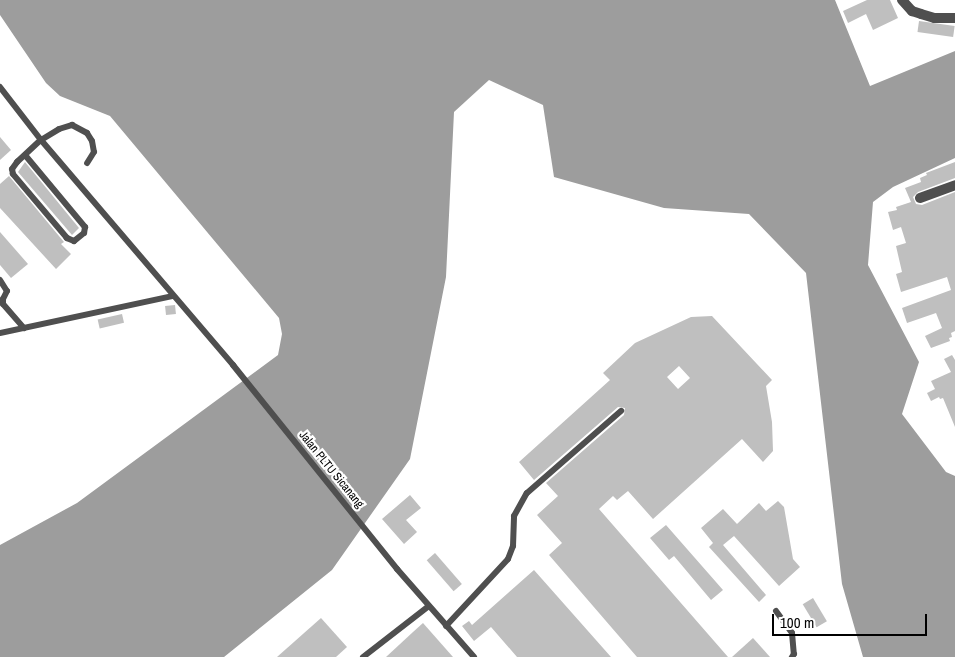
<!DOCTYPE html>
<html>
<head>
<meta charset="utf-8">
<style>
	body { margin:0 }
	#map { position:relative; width:955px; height:657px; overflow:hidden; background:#fff; font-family:"Archivo Narrow",sans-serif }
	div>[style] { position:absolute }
	.water>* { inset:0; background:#9d9d9d }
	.building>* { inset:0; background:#bfbfbf; transform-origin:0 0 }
	.service>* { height:6px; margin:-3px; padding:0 3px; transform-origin:3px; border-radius:3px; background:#4f4f4f }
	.minor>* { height:10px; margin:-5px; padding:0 5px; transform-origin:5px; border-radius:5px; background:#4f4f4f }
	span { translate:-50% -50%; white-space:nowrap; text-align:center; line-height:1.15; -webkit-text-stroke:4.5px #fff; paint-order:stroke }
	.street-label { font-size:12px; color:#000 }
	.scale { position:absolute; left:772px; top:614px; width:155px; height:22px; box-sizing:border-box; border:2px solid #000; border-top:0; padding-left:6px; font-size:15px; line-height:18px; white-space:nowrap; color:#000; -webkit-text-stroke:4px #fff; paint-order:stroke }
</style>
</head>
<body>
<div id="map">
	<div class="water">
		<div style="clip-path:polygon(0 0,835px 0,870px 86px,955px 51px,955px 158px,893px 187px,873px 202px,868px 265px,919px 362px,902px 414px,946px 472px,955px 476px,955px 657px,863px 657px,842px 584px,806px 273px,749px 214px,664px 208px,554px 177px,543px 105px,489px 80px,454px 112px,446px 277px,410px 459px,332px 570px,224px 657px,0 657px,0 545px,77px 503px,278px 355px,282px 334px,279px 318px,110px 116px,60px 96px,46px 83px,0 15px)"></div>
	</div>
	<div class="building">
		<div style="clip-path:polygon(867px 0,890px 0,898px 18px,873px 30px,866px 14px,848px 23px,843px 11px)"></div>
		<div style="left:919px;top:21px;width:36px;height:11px;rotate:8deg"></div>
		<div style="clip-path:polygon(0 137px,11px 150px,0 160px)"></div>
		<div style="clip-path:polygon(25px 162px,79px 228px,72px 235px,18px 172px)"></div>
		<div style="clip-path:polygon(955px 162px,955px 178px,918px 192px,913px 197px,916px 204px,922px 205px,955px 192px,955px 331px,951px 333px,952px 337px,949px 338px,950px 341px,931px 348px,925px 336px,942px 328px,936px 313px,907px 323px,902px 308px,951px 290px,947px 277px,901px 292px,896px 274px,902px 272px,896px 246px,906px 243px,901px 227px,893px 230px,888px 212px,897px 210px,896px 207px,911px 202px,905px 188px,921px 182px,920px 178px,927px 175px,926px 173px)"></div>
		<div style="clip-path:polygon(9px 176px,64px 242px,61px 244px,71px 254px,56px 269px,0 208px,0 184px)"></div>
		<div style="clip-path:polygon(0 232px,28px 264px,11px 278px,0 265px)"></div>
		<div style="left:175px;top:305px;width:9px;height:10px;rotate:84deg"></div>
		<div style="left:122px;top:314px;width:9px;height:25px;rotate:77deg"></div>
		<div style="clip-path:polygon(evenodd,712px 316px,772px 380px,766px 386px,772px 422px,773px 451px,763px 462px,742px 439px,653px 519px,628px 491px,617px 500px,613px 496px,599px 509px,728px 657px,637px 657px,549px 555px,562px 543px,537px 515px,558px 496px,546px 483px,624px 415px,625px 408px,618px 407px,534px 480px,519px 462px,610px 380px,603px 373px,635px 343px,691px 317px,712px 316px,679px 366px,690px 378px,678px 389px,667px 377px,679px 366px)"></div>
		<div style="clip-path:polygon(952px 355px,955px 360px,955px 427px,943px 398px,940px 399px,939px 397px,931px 401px,927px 393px,935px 389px,931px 381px,951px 372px,944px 359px)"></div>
		<div style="clip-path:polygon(410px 495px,421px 508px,406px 520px,417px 532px,404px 544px,382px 519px)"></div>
		<div style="clip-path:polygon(778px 501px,784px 507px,793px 559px,800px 567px,779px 586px,734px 536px,723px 545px,766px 595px,759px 602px,709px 547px,713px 543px,701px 528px,723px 509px,737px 524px,759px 503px,766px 511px)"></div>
		<div style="clip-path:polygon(666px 525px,723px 590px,711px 600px,674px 556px,669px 560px,650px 538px)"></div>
		<div style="left:435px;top:553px;width:41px;height:11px;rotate:49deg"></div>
		<div style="clip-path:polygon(534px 570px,611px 657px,517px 657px,491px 627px,474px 641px,462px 626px,469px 621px,472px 625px)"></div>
		<div style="left:813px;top:598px;width:27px;height:12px;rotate:59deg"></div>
		<div style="clip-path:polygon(321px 618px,347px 647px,336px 657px,277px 657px)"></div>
		<div style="clip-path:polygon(423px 623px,453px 657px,386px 657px,413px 632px)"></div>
		<div style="clip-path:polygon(753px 638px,770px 657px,732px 657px)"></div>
	</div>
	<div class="service">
		<div style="left:0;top:87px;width:67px;rotate:52.3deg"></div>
		<div style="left:41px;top:140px;width:21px;rotate:-31deg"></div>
		<div style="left:59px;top:129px;width:14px;rotate:-17deg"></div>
		<div style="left:72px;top:125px;width:17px;rotate:28deg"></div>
		<div style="left:87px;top:133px;width:9px;rotate:58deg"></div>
		<div style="left:92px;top:141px;width:11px;rotate:80deg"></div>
		<div style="left:94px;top:152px;width:13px;rotate:122deg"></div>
		<div style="left:25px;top:155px;width:94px;rotate:50.2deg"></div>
		<div style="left:85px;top:227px;width:6px;rotate:99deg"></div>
		<div style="left:84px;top:233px;width:13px;rotate:141deg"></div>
		<div style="left:74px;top:241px;width:8px;rotate:-157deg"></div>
		<div style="left:67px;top:238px;width:84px;rotate:-130.2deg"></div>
		<div style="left:13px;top:174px;width:5px;rotate:-101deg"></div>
		<div style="left:12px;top:169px;width:9px;rotate:-54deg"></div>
		<div style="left:17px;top:162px;width:33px;rotate:-43deg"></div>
		<div style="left:41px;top:140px;width:296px;rotate:49.5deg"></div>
		<div style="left:233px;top:365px;width:262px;rotate:51.2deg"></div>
		<div style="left:397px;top:569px;width:117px;rotate:48.8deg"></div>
		<div style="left:0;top:280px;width:13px;rotate:58deg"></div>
		<div style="left:7px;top:291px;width:9px;rotate:117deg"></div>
		<div style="left:3px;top:299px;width:5px;rotate:90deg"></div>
		<div style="left:3px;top:304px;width:32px;rotate:49deg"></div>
		<div style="left:0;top:333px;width:176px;rotate:-12.1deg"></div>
		<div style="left:776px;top:611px;width:27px;rotate:54deg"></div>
		<div style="left:792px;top:633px;width:21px;rotate:85deg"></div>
		<div style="left:794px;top:654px;width:4px;rotate:124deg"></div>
		<div style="left:446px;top:626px;width:91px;rotate:-47.2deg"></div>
		<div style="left:508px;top:559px;width:14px;rotate:-69deg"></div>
		<div style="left:513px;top:546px;width:30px;rotate:-88deg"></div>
		<div style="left:514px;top:516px;width:26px;rotate:-61deg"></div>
		<div style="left:527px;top:493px;width:125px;rotate:-41.1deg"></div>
		<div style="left:363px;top:657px;width:83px;rotate:-37.7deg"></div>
	</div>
	<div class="minor">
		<div style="left:902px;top:0;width:15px;rotate:48deg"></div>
		<div style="left:912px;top:11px;width:9px;rotate:18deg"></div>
		<div style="left:921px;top:14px;width:14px;rotate:17deg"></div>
		<div style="left:934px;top:18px;width:21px"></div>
		<div style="left:920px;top:198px;width:37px;rotate:-20deg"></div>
	</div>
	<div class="street-label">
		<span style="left:331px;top:470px;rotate:51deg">Jalan PLTU Sicanang</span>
	</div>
	<div class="scale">100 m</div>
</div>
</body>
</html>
